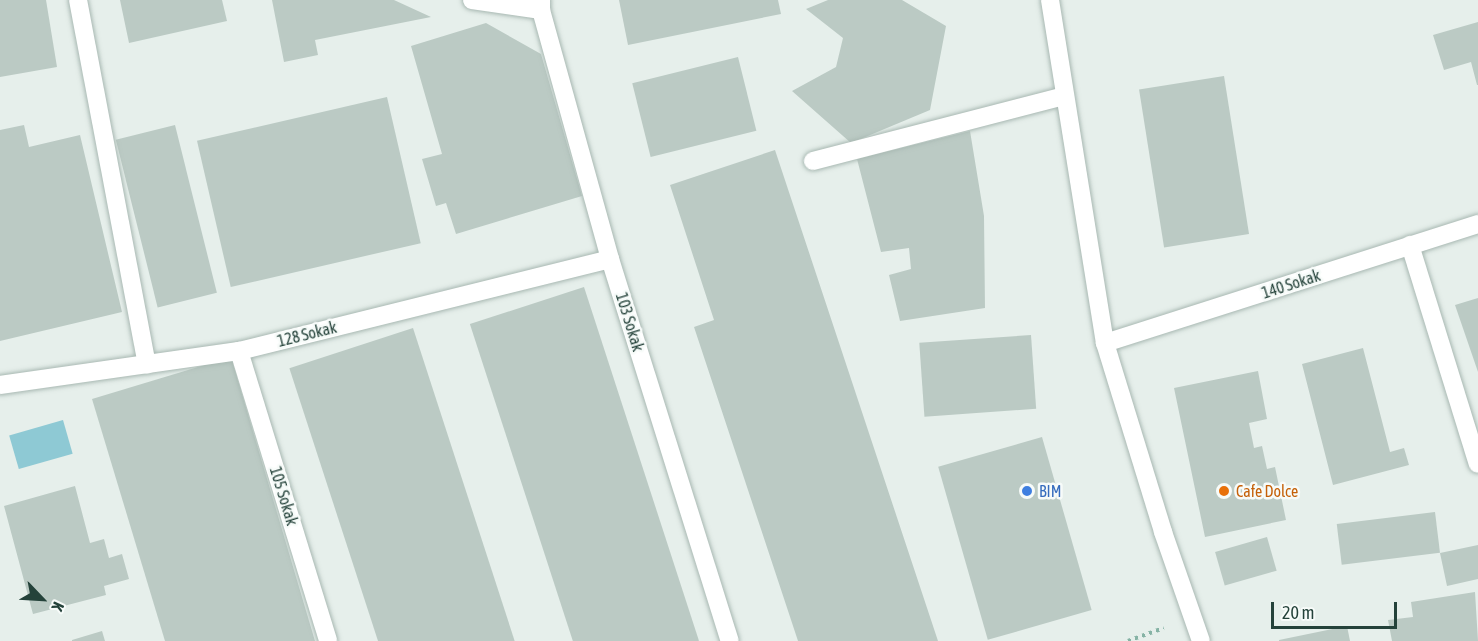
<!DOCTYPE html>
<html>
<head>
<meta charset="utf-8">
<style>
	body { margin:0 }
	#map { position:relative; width:1478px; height:641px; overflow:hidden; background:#e6efeb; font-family:"Asap Condensed",sans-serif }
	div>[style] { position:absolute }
	.water>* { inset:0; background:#8ec9d4; transform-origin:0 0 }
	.building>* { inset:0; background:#bbcac4; transform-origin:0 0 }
	.path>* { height:4px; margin-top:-2px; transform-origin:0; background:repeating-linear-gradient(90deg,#86b3a5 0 3px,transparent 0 7.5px) }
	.roads { filter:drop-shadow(0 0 2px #a8b8b2) drop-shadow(0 0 2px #a8b8b2) }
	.service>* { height:18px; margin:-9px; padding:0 9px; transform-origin:9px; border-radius:9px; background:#fff }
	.minor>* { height:18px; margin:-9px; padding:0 9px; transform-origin:9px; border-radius:9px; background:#fff }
	.tertiary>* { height:18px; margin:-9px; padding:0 9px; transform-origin:9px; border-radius:9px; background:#fff }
	.dots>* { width:16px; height:16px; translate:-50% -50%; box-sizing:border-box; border:3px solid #f7fbf9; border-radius:50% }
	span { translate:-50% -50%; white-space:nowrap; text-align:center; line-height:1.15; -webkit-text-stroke:5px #f7fbf9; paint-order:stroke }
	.street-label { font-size:16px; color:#24423a }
	.shop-label { font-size:16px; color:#366cbe }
	.left { translate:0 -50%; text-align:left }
	.food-label { font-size:16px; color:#c56008 }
	.north { position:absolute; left:12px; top:569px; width:60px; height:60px; -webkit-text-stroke:4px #f7fbf9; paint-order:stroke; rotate:115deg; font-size:16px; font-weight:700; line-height:24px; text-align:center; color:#24423a }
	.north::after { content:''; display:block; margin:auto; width:21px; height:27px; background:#24423a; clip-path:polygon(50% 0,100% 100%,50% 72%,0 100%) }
	.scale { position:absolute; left:1271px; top:602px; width:126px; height:27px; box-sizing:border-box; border:3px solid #24423a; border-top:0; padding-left:8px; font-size:18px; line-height:21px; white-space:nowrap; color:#24423a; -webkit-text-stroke:4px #f7fbf9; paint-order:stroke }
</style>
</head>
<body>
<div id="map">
	<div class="water">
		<div style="left:63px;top:420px;width:35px;height:56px;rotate:74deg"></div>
	</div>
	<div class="building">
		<div style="clip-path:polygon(0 0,46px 0,57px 67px,0 77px)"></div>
		<div style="clip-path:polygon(120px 0,222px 0,227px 21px,129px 43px)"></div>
		<div style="clip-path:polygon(272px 0,394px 0,431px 17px,315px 40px,318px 55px,284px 62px)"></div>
		<div style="clip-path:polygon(619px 0,778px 0,781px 14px,628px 45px)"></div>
		<div style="clip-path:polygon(828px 0,902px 0,946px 26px,930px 110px,851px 143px,792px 91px,836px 67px,843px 38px,806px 9px)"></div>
		<div style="clip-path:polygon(1478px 22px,1478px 85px,1477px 85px,1471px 62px,1444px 70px,1433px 35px)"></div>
		<div style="clip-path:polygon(486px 23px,541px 54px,582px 196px,456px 234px,446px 203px,436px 206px,422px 159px,442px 154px,411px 46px)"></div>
		<div style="left:738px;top:57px;width:76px;height:109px;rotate:76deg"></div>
		<div style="left:1224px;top:76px;width:160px;height:86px;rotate:81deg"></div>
		<div style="left:387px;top:97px;width:150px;height:195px;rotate:77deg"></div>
		<div style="clip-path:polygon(24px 125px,29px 147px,80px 135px,122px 312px,0 341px,0 130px)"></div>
		<div style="left:175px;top:125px;width:173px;height:61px;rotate:76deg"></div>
		<div style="clip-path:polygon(970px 131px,984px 216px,985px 308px,900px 321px,889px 275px,911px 269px,909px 248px,881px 252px,857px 159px)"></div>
		<div style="clip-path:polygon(775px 150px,938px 641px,798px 641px,694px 327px,714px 320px,670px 185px)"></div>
		<div style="left:584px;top:287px;width:372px;height:120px;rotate:72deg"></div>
		<div style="clip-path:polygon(1478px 298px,1478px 372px,1455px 305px)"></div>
		<div style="left:413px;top:328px;width:329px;height:130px;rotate:72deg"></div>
		<div style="left:1031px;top:335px;width:74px;height:112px;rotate:86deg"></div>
		<div style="clip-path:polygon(1363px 348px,1390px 452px,1404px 448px,1409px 465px,1333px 485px,1302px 364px)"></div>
		<div style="clip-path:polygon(231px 357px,315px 641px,165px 641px,92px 399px)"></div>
		<div style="clip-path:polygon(1258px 371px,1267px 419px,1249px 423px,1254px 448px,1262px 446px,1267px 469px,1275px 467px,1286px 520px,1205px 537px,1174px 388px)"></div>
		<div style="left:1042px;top:437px;width:180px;height:108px;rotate:74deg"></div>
		<div style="clip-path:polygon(75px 486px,90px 543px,104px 539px,109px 558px,122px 554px,129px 579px,104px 586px,106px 595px,33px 614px,4px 506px)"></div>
		<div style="left:1435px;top:512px;width:41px;height:99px;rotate:83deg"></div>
		<div style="left:1267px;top:537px;width:35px;height:54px;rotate:74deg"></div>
		<div style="clip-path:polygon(1478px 545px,1478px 579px,1447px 586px,1440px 553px)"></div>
		<div style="clip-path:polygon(1475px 592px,1478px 641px,1392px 641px,1388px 620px,1413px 617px,1411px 602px)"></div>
		<div style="clip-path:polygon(1347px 626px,1350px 641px,1279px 641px,1279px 640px)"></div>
		<div style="clip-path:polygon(102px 631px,105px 641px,72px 641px,72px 640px)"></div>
	</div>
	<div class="path">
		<div style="left:1128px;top:641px;width:38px;rotate:-20deg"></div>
	</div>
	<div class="roads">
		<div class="service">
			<div style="left:78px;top:0;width:371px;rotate:79.3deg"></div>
			<div style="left:813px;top:161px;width:260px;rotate:-14.5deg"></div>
		</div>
		<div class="minor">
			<div style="left:472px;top:0;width:70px;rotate:8.2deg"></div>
			<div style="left:541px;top:0;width:10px;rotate:90deg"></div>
			<div style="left:541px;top:10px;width:258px;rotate:74.5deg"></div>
			<div style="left:610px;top:259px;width:400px;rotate:72.6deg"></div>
			<div style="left:1410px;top:245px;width:229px;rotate:72.8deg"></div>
			<div style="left:1105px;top:343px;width:392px;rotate:-17.7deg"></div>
			<div style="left:239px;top:351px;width:303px;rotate:72.9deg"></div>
			<div style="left:0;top:385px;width:241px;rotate:-8.1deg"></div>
			<div style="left:239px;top:351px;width:382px;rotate:-13.9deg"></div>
		</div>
		<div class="tertiary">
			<div style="left:1050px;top:0;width:347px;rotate:80.9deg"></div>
			<div style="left:1105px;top:343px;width:198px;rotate:72.9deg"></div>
			<div style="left:1163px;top:532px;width:115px;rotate:70.8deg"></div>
		</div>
	</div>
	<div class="dots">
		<div style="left:1027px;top:491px;background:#3f7fe0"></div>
		<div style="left:1224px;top:491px;background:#e8710a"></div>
	</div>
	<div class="street-label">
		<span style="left:1291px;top:284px;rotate:-18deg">140 Sokak</span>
		<span style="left:630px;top:322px;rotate:73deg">103 Sokak</span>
		<span style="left:307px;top:334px;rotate:-14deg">128 Sokak</span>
		<span style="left:284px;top:496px;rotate:73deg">105 Sokak</span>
	</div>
	<div class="shop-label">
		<span class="left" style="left:1039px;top:491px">BIM</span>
	</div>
	<div class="food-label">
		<span class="left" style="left:1236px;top:491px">Cafe Dolce</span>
	</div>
	<div class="north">K</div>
	<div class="scale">20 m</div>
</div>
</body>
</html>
